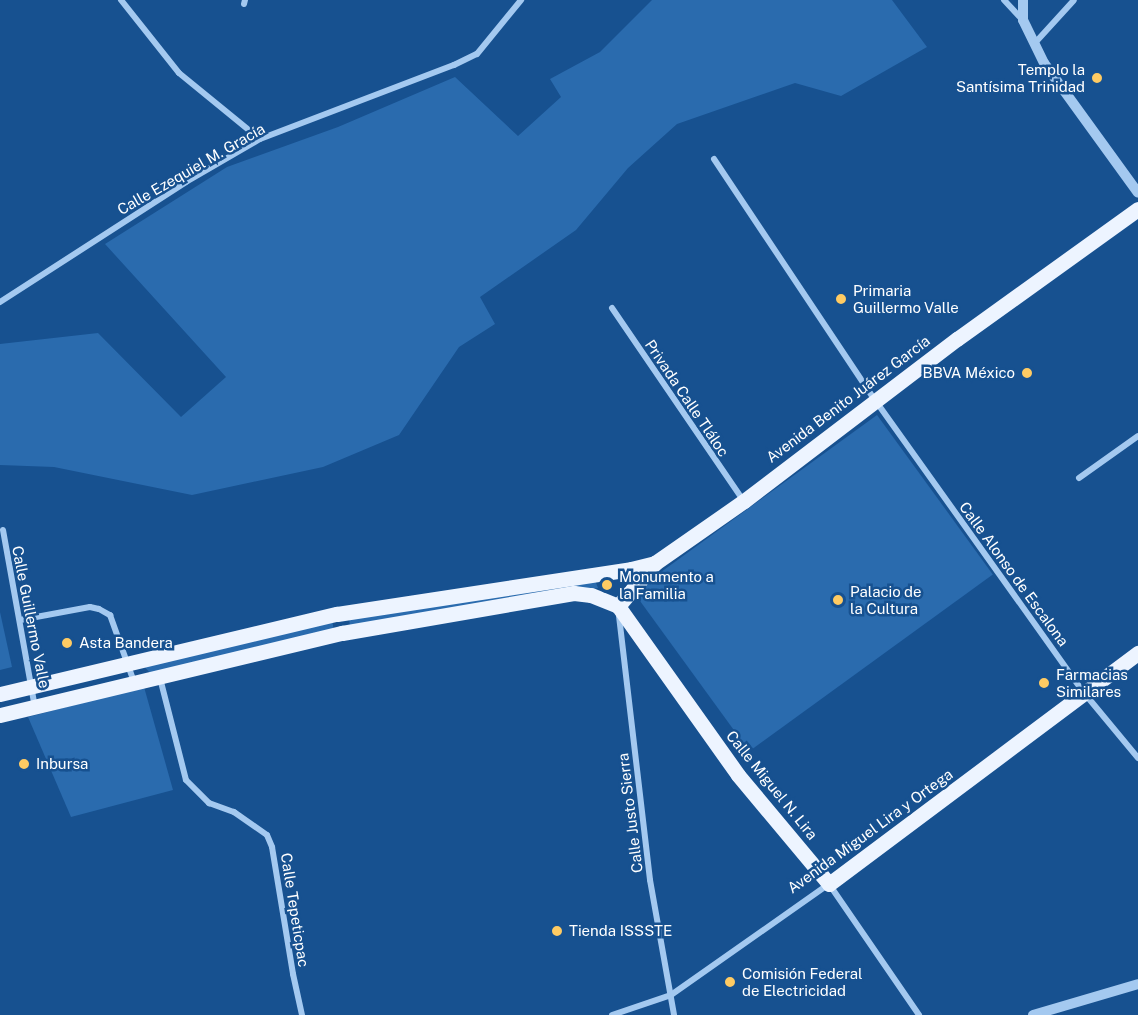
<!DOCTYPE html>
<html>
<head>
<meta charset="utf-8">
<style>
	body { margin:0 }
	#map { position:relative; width:1138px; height:1015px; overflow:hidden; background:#175190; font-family:"Public Sans",sans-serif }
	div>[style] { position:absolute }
	.green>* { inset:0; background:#2a6bae; transform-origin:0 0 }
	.minor>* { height:6px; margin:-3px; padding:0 3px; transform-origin:3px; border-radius:3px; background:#a4c9f0 }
	.tertiary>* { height:10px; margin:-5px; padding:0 5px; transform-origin:5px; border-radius:5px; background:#a4c9f0 }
	.primary>* { height:15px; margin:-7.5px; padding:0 7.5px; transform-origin:7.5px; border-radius:7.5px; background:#edf4ff }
	.dots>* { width:16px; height:16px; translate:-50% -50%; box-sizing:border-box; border:3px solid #175190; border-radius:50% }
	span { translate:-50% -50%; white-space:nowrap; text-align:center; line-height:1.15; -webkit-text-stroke:5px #175190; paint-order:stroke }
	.poi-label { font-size:15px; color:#fff }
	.right { translate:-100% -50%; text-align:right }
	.left { translate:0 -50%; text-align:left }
	.street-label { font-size:15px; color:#fff }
</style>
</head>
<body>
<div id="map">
	<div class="green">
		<div style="clip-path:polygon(652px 0,892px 0,927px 47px,841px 96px,795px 83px,677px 124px,628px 168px,576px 230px,480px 297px,495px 324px,459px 347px,399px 435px,323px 467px,192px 495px,54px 467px,0 465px,0 344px,98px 333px,181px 417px,226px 377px,105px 244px,227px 167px,338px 127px,455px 77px,518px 136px,561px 97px,550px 79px,600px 52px)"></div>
		<div style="left:877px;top:415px;width:197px;height:301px;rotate:54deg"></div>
		<div style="clip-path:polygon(595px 580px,598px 588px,350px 628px,349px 616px)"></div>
		<div style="clip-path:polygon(0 612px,12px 667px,0 670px)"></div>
		<div style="clip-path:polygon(332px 617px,334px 634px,151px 674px,143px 665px)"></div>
		<div style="clip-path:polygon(144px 687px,173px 790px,71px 817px,28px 717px)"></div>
	</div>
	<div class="minor">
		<div style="left:121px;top:0;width:93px;rotate:51.5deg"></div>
		<div style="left:179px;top:73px;width:104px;rotate:39.2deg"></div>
		<div style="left:1004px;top:0;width:26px;rotate:47deg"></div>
		<div style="left:244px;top:4px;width:4px;rotate:-76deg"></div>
		<div style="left:1034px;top:44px;width:59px;rotate:-47.7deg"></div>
		<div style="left:714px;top:159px;width:290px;rotate:56.3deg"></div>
		<div style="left:875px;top:400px;width:361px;rotate:54.5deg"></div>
		<div style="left:1085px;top:694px;width:83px;rotate:50.4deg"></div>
		<div style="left:0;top:302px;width:221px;rotate:-32.8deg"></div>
		<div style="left:186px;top:182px;width:86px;rotate:-30.2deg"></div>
		<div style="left:260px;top:139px;width:208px;rotate:-20.9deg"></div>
		<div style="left:454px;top:65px;width:25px;rotate:-26deg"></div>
		<div style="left:477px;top:54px;width:70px;rotate:-50.8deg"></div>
		<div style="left:612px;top:308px;width:232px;rotate:55.7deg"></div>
		<div style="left:1079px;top:478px;width:72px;rotate:-35.4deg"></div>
		<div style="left:3px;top:530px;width:180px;rotate:79.8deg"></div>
		<div style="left:619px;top:616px;width:266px;rotate:83.3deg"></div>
		<div style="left:650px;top:880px;width:137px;rotate:79.9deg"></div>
		<div style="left:20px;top:620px;width:71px;rotate:-10.5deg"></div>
		<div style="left:90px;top:607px;width:9px;rotate:13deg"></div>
		<div style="left:99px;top:609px;width:13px;rotate:29deg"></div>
		<div style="left:110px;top:615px;width:71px;rotate:70.3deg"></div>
		<div style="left:160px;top:678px;width:105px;rotate:75.7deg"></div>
		<div style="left:186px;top:780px;width:33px;rotate:45deg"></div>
		<div style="left:209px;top:803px;width:27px;rotate:20deg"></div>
		<div style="left:234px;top:812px;width:40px;rotate:34.9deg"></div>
		<div style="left:267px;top:835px;width:13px;rotate:67deg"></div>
		<div style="left:272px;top:847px;width:129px;rotate:80.6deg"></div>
		<div style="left:293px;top:974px;width:42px;rotate:77.6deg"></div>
		<div style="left:612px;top:1015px;width:62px;rotate:-18.7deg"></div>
		<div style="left:671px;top:995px;width:193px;rotate:-35.1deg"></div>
		<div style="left:829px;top:884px;width:159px;rotate:55.5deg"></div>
	</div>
	<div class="tertiary">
		<div style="left:1023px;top:0;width:20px;rotate:90deg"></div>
		<div style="left:1023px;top:20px;width:48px;rotate:64deg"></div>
		<div style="left:1044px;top:63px;width:160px;rotate:54.1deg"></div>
		<div style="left:1033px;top:1015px;width:109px;rotate:-16.4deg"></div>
	</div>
	<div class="primary">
		<div style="left:618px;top:606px;width:207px;rotate:54.6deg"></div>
		<div style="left:738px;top:775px;width:142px;rotate:50.1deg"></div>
		<div style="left:829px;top:884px;width:386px;rotate:-36.8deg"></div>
		<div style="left:618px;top:606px;width:57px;rotate:-49.3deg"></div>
		<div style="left:655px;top:563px;width:108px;rotate:-34.9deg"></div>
		<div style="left:744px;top:501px;width:268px;rotate:-37.3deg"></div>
		<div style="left:957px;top:339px;width:223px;rotate:-35.7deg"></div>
		<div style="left:0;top:694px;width:346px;rotate:-13.4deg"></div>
		<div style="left:337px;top:614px;width:297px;rotate:-8.7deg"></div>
		<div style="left:631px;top:569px;width:25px;rotate:-14deg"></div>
		<div style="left:0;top:715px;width:352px;rotate:-13.5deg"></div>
		<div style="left:342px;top:633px;width:235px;rotate:-9.8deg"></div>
		<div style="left:574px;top:593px;width:17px;rotate:7deg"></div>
		<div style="left:591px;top:595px;width:29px;rotate:22deg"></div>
	</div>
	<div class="dots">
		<div style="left:1097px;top:78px;background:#ffcb63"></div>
		<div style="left:841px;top:299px;background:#ffcb63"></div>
		<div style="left:1027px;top:373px;background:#ffcb63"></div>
		<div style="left:607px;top:585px;background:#ffcb63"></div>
		<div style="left:838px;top:600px;background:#ffcb63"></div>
		<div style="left:67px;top:643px;background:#ffcb63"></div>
		<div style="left:1044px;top:683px;background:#ffcb63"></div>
		<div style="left:24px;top:764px;background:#ffcb63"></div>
		<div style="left:557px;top:931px;background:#ffcb63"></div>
		<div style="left:730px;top:982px;background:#ffcb63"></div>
	</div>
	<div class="poi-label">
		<span class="right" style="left:1085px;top:78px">Templo la<br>Santísima Trinidad</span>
		<span class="left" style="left:853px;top:299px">Primaria<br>Guillermo Valle</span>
		<span class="right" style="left:1015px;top:373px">BBVA México</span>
		<span class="left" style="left:619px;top:585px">Monumento a<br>la Familia</span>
		<span class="left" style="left:850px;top:600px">Palacio de<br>la Cultura</span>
		<span class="left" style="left:79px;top:643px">Asta Bandera</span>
		<span class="left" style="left:1056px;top:683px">Farmacias<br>Similares</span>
		<span class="left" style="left:36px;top:764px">Inbursa</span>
		<span class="left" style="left:569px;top:931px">Tienda ISSSTE</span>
		<span class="left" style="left:742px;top:982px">Comisión Federal<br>de Electricidad</span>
	</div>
	<div class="street-label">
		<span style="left:191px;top:169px;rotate:-30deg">Calle Ezequiel M. Gracía</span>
		<span style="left:687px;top:398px;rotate:56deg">Privada Calle Tláloc</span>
		<span style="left:848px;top:399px;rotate:-37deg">Avenida Benito Juárez García</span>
		<span style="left:1014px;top:574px;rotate:54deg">Calle Alonso de Escalona</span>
		<span style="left:31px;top:617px;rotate:79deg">Calle Guillermo Valle</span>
		<span style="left:772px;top:785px;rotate:51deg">Calle Miguel N. Lira</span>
		<span style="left:630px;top:813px;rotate:-97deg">Calle Justo Sierra</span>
		<span style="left:870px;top:831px;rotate:-36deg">Avenida Miguel Lira y Ortega</span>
		<span style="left:295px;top:910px;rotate:81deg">Calle Tepeticpac</span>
	</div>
</div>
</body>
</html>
